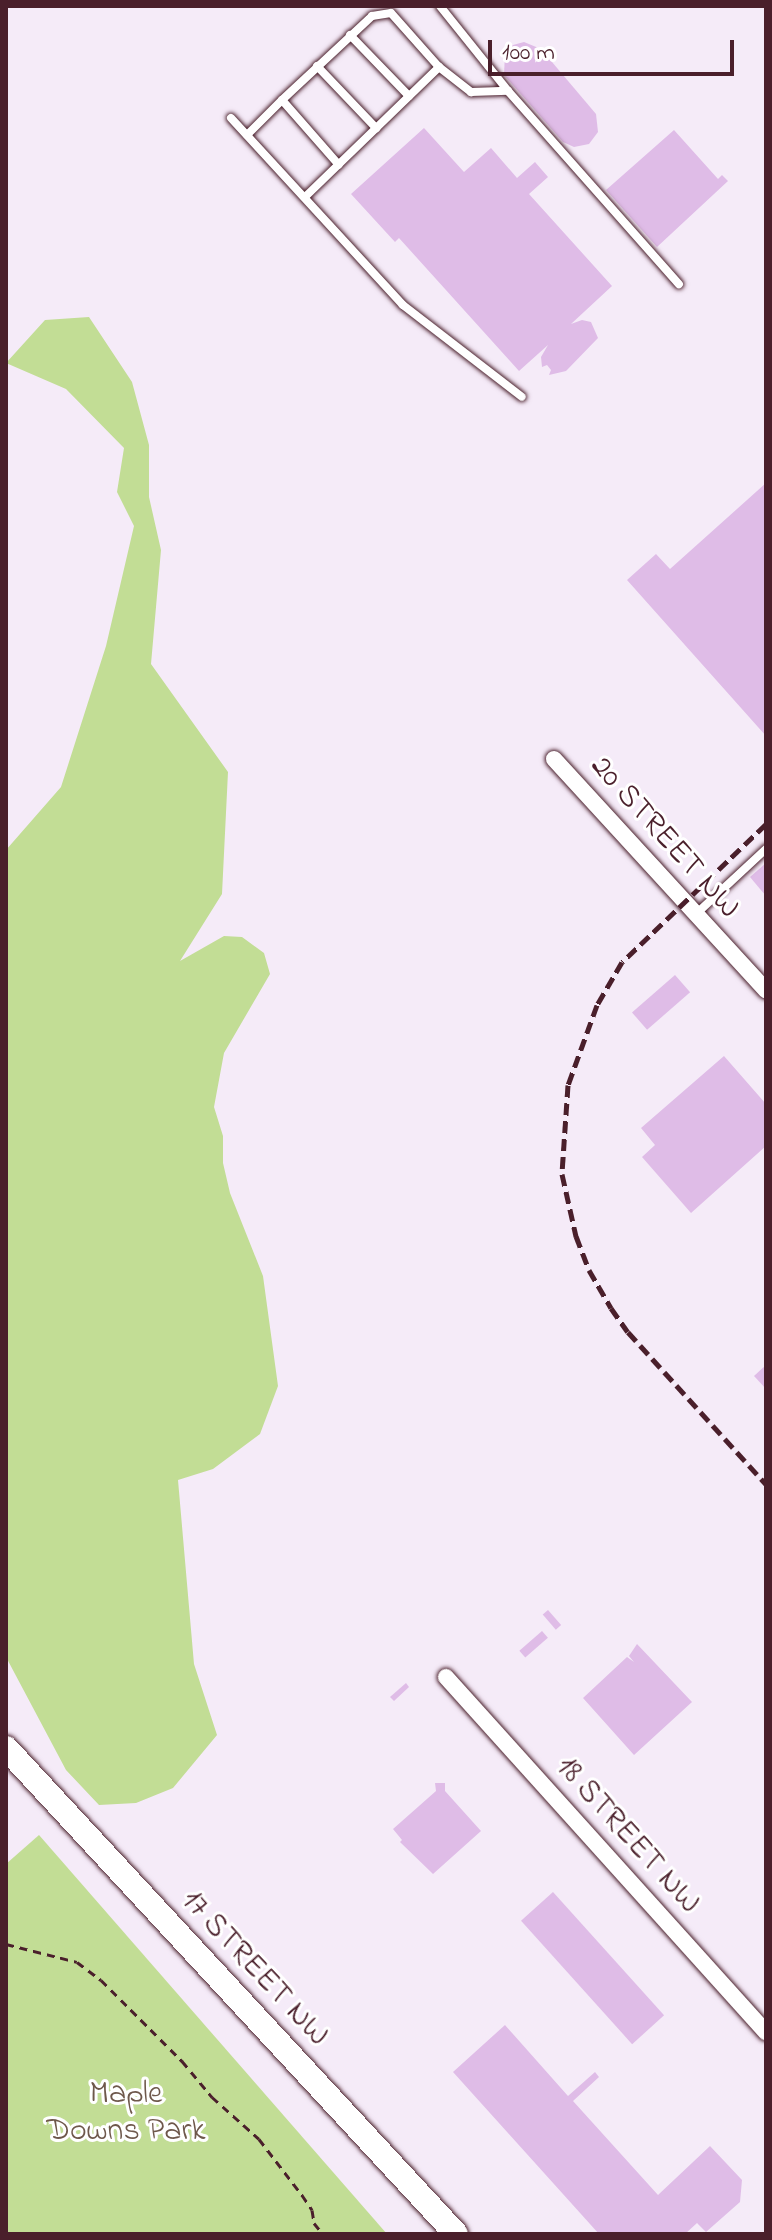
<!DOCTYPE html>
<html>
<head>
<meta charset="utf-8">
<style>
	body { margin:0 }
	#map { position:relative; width:772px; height:2240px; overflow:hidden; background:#f5ebf8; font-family:"Indie Flower",sans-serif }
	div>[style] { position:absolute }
	.green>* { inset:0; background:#c2dd95 }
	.building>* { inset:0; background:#dfbce7; transform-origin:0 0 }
	.path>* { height:3px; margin-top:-1.5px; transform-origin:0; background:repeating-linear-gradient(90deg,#4a1f2b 0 8px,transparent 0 14px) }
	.roads { filter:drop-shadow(0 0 2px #4a1f2b) drop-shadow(0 0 2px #4a1f2b) }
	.service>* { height:8px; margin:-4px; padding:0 4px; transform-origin:4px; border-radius:4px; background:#fff }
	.minor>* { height:16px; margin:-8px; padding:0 8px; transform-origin:8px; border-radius:8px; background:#fff }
	.secondary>* { height:24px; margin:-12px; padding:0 12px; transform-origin:12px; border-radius:12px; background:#fff }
	.rail>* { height:5px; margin-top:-2.5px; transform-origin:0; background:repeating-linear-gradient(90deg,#4a1f2b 0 12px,transparent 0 18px) }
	span { translate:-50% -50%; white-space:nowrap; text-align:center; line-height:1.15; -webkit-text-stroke:6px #fff; paint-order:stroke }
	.street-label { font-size:32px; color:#4a1f2b }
	.park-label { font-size:32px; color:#6e584b }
	.frame { position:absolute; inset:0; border:8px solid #4a1f2b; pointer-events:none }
	.scale { position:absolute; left:488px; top:40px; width:246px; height:36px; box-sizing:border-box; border:4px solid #4a1f2b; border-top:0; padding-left:10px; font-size:24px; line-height:28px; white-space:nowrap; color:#4a1f2b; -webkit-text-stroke:6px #fff; paint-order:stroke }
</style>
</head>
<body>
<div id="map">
	<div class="green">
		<div style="clip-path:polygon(89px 317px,132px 382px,149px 445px,149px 497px,161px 550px,151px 664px,228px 772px,222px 894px,180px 961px,224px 936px,242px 937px,264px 953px,270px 974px,224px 1053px,214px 1107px,223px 1136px,223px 1163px,230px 1193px,263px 1276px,278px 1386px,260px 1434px,213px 1469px,178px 1480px,194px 1664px,217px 1735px,173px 1788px,136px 1803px,99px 1805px,66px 1770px,6px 1657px,6px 850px,61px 787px,106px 646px,134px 526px,117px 492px,124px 448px,66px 389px,6px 363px,45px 320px)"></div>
		<div style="clip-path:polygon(39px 1835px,387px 2234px,6px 2234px,6px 1864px)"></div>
	</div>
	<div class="building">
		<div style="clip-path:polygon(524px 42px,541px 49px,596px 114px,598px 132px,589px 144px,574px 147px,563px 142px,504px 75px,505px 53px,513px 45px)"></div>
		<div style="clip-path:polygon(424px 128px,464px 172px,491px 148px,517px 178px,535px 162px,548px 177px,529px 194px,612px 286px,571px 324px,582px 320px,591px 322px,598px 338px,566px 371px,549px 375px,551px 370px,547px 365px,542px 367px,541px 357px,548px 345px,519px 371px,399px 238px,395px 242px,351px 194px)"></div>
		<div style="clip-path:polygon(674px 130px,718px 179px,722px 175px,728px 181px,657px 247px,606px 190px)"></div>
		<div style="clip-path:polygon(766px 483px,766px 736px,627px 580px,656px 554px,670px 569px)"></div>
		<div style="clip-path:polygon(766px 863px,766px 896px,750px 877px)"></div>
		<div style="left:675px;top:975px;width:23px;height:57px;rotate:49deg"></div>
		<div style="clip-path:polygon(724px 1056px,766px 1104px,766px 1146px,691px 1213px,642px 1157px,655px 1145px,641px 1128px)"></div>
		<div style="clip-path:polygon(766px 1365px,766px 1389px,754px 1376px)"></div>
		<div style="left:548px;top:1610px;width:20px;height:7px;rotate:49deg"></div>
		<div style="left:542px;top:1631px;width:9px;height:30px;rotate:49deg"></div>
		<div style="clip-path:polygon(637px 1644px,692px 1702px,634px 1755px,583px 1698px,627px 1657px,634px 1662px,629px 1656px)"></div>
		<div style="clip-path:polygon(406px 1683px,409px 1687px,394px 1701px,390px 1697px)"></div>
		<div style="clip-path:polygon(435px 1783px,445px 1783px,445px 1791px,481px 1831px,433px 1874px,400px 1842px,402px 1840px,393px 1829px,436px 1791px)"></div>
		<div style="left:553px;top:1892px;width:166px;height:43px;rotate:48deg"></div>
		<div style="clip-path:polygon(505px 2025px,568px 2096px,595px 2072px,599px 2077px,573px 2101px,658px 2195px,710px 2146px,742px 2180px,740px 2202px,706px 2232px,697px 2223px,685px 2234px,599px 2234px,453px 2072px)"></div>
	</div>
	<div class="path">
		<div style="left:6px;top:1944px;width:73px;rotate:14.2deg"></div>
		<div style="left:77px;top:1962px;width:30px;rotate:37deg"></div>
		<div style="left:101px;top:1980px;width:115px;rotate:45deg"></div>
		<div style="left:182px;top:2061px;width:47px;rotate:50.2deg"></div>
		<div style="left:212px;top:2097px;width:63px;rotate:41.8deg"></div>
		<div style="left:259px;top:2139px;width:71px;rotate:52.5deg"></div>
		<div style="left:302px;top:2195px;width:18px;rotate:56deg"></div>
		<div style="left:312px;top:2210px;width:13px;rotate:81deg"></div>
		<div style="left:314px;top:2223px;width:14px;rotate:51deg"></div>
	</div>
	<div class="roads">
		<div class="service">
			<div style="left:350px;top:35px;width:85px;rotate:46deg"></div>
			<div style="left:317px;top:66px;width:86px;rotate:46.4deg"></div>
			<div style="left:508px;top:91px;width:258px;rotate:48.5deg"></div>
			<div style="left:282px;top:100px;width:123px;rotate:-43deg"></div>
			<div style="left:372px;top:16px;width:19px;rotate:-9deg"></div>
			<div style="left:391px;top:13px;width:72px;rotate:48.4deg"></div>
			<div style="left:231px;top:118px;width:254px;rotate:47.4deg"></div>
			<div style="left:403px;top:305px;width:150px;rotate:37.7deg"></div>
			<div style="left:247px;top:135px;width:49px;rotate:-45deg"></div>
			<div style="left:282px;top:100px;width:86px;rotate:48.8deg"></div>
			<div style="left:305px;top:197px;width:187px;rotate:-44.1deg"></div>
			<div style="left:439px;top:67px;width:41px;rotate:38deg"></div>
			<div style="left:471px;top:92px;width:37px;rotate:-2deg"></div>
			<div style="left:508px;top:91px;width:109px;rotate:-128.7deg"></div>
			<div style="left:696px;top:914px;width:96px;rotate:-42.9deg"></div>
		</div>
		<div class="minor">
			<div style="left:554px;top:759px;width:314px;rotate:47.5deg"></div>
			<div style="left:446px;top:1677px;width:478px;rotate:48deg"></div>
		</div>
		<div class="secondary">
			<div style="left:6px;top:1748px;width:662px;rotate:47.2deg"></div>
		</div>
	</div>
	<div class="rail">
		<div style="left:766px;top:824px;width:199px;rotate:136.2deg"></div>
		<div style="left:622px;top:962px;width:50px;rotate:120.2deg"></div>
		<div style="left:597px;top:1005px;width:85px;rotate:109.9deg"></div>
		<div style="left:568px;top:1085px;width:89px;rotate:93.9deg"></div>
		<div style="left:562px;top:1174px;width:64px;rotate:77.3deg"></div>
		<div style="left:576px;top:1236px;width:36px;rotate:69deg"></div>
		<div style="left:589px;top:1270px;width:44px;rotate:59.9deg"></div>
		<div style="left:611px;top:1308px;width:29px;rotate:55deg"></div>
		<div style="left:628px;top:1332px;width:205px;rotate:47.8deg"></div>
	</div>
	<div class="street-label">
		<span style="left:664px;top:838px;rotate:48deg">20 STREET NW</span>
		<span style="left:627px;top:1836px;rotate:48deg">18 STREET NW</span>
		<span style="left:254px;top:1969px;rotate:47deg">17 STREET NW</span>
	</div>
	<div class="park-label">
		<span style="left:126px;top:2114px">Maple<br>Downs Park</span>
	</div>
	<div class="frame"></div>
	<div class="scale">100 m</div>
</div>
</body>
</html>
